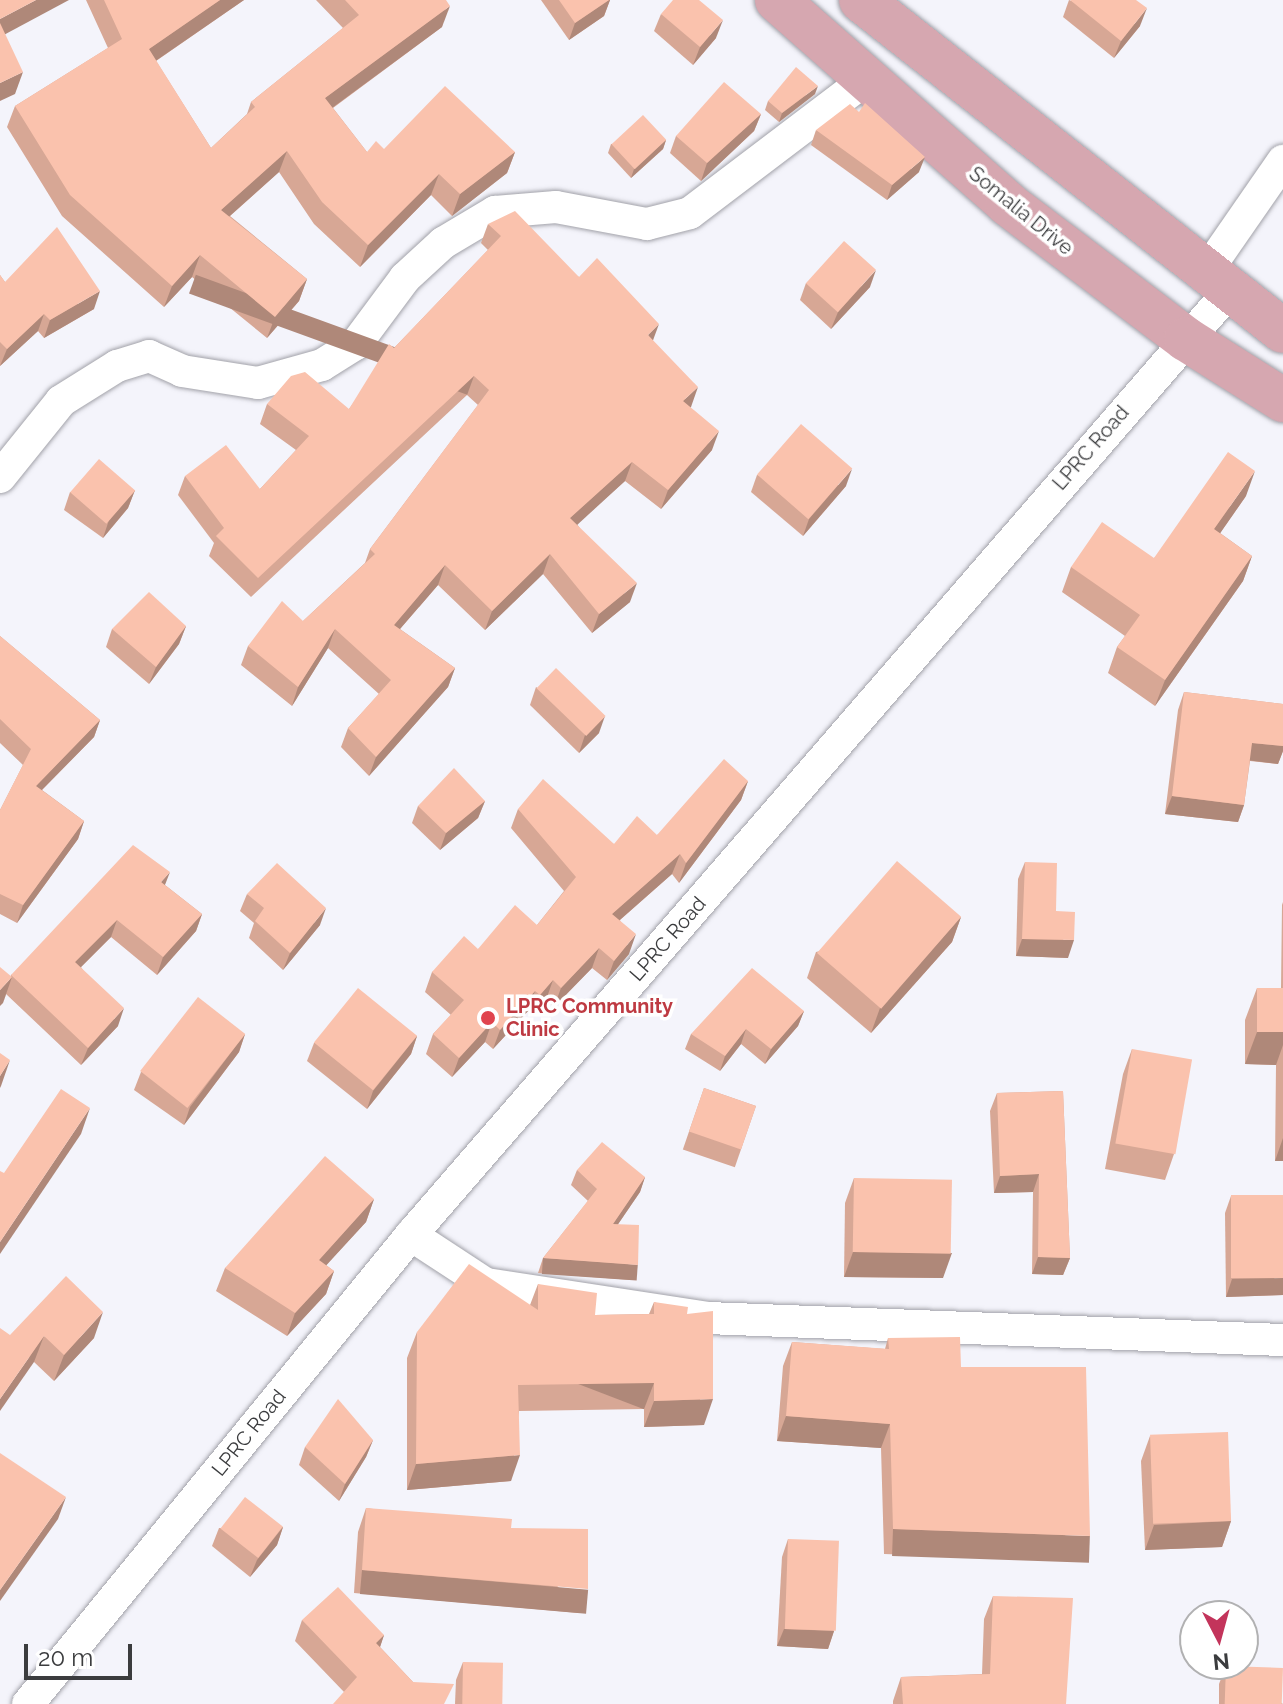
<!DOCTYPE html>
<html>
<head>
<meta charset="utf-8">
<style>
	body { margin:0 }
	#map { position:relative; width:1283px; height:1704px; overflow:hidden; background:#f4f4fb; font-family:Raleway,sans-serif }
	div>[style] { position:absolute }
	.roads { filter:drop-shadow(0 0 2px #a2a2a9) drop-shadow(0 0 2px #a2a2a9) }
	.minor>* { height:32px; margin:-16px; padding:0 16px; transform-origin:16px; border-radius:16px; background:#fff }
	.primary>* { height:44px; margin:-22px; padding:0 22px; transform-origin:22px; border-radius:22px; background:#d6a7b0 }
	.wall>* { inset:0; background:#d7a795; transform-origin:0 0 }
	.shaded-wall>* { inset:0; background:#af8879; transform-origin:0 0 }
	.building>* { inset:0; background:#fac2ad; transform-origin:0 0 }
	.dots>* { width:22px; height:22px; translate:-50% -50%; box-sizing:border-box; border:4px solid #fff; border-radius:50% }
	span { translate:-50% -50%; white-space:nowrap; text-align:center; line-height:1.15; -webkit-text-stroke:7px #fff; paint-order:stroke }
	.street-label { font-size:20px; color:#3b3c3e }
	.health-label { font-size:20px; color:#be3a42; font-weight:700 }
	.left { translate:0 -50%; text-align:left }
	.north { position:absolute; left:1179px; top:1600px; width:80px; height:80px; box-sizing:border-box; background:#fff; border:2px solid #b1b1b2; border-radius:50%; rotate:174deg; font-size:22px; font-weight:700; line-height:32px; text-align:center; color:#3b3c3e }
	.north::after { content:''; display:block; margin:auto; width:28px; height:36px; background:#c3345b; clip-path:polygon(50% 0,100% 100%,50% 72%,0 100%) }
	.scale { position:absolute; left:24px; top:1644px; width:108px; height:36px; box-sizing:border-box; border:4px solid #3b3c3e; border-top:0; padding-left:10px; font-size:24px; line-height:28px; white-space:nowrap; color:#3b3c3e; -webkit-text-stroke:6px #fff; paint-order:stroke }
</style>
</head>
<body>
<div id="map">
	<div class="roads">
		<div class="minor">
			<div style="left:1204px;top:275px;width:139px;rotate:-55.3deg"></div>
			<div style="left:0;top:477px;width:97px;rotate:-51.2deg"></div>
			<div style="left:61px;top:401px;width:66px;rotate:-32deg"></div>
			<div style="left:117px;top:366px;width:34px;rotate:-17deg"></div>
			<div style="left:149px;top:356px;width:36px;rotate:24deg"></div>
			<div style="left:182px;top:371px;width:77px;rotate:9deg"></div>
			<div style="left:258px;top:383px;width:66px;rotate:-15.7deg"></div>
			<div style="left:322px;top:365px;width:40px;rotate:-32deg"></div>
			<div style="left:356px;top:344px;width:82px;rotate:-53.4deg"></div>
			<div style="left:405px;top:278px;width:52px;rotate:-42.6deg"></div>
			<div style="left:443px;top:243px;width:61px;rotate:-30.8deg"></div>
			<div style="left:495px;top:212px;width:61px;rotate:-4.7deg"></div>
			<div style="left:556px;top:207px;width:93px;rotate:10.6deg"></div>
			<div style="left:647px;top:224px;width:44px;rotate:-14.3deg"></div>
			<div style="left:690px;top:213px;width:220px;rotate:-37.2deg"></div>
			<div style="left:411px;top:1235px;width:90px;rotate:33.2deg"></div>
			<div style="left:486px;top:1284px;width:224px;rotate:8.7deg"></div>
			<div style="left:707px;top:1318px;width:576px;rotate:2.19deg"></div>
			<div style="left:28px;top:1704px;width:606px;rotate:-50.76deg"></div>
			<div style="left:411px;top:1235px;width:1246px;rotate:-49.07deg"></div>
		</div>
		<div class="primary">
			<div style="left:777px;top:0;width:308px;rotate:41.4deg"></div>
			<div style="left:1008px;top:204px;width:223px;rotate:37.2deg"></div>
			<div style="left:1186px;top:339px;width:115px;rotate:32.2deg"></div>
			<div style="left:861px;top:0;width:536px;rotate:38.11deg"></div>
		</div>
	</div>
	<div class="wall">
		<div style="clip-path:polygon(86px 0,244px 0,156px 61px,211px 148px,247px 114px,251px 102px,343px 28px,316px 0,446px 0,442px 27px,333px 108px,367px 152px,384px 149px,515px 152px,507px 173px,452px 216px,431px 195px,360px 267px,314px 224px,279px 172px,230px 216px,307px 279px,299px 301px,267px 338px,192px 277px,164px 307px,62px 216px,7px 127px,15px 106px,108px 48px)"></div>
		<div style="clip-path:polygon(541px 0,610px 0,604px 16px,569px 40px)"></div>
		<div style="clip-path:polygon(1069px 0,1140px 26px,1114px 58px,1063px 17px)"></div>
		<div style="clip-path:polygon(661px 14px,716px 38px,693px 65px,654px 31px)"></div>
		<div style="clip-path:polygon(815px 94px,779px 122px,765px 110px,768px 101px)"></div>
		<div style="clip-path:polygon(761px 114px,754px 131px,701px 181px,670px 153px,676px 136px)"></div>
		<div style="clip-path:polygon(816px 130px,919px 172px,887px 200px,811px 145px)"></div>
		<div style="clip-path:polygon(666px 140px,663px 149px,631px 178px,608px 153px,611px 144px)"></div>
		<div style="clip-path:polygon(488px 224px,579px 277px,653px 341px,690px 407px,712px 450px,661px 509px,625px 481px,577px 524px,630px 602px,592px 633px,543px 574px,485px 630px,438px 585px,400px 629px,455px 668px,448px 687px,369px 776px,341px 747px,348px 728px,379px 694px,328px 648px,292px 706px,241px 665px,248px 646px,303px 621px,365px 563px,370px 549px,478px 405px,467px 395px,251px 597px,209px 556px,214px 543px,178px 495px,185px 476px,260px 489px,296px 450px,260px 424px,267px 404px,349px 409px,394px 348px,488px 250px,481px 243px)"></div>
		<div style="clip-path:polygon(0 275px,5px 282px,94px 309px,44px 338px,38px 331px,0 366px)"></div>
		<div style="clip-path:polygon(806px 283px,870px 287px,831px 329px,800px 300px)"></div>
		<div style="clip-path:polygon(757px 475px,846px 486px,803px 536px,751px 492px)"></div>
		<div style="clip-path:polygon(135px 490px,128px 508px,103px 538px,64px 510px,70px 492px)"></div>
		<div style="clip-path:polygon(1246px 496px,1220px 533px,1252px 556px,1243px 581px,1155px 706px,1108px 673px,1117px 647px,1125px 636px,1062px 592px,1071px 567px,1154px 558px)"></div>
		<div style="clip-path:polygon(186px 626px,179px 644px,149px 684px,106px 647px,112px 629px)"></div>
		<div style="clip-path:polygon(0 636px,100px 720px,94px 737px,42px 790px,84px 821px,78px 839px,17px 923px,0 914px,0 810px,23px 765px,0 743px)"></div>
		<div style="clip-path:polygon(536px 687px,599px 733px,579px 753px,530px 705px)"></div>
		<div style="clip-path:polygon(1184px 692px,1283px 704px,1283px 751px,1278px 764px,1250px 761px,1244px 805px,1238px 822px,1165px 814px,1178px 710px)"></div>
		<div style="clip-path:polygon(748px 781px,741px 800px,679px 883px,672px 874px,620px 920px,629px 954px,607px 980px,592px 968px,554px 1007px,546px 1000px,533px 1014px,528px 1011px,493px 1049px,485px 1042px,452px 1077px,426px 1054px,433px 1034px,451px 1015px,425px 992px,432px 972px,478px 949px,537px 925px,564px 891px,511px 828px,518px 809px,614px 844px,657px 835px)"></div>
		<div style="clip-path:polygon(485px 801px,478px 818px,440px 850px,412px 823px,418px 806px)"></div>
		<div style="clip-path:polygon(1025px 862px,1056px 911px,1068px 958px,1016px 956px,1018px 879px)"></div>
		<div style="clip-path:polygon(165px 885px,202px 914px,196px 931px,157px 975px,111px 937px,81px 967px,118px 1026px,81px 1065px,6px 994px,3px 1003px,11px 975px)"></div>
		<div style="clip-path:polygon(247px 894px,320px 925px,283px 970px,249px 938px,254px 923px,240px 911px)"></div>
		<div style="clip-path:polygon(1283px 902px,1283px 1161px,1275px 1161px,1276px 1065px,1245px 1064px,1245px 1020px,1257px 988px,1281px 988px,1282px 905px)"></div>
		<div style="clip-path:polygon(961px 917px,952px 942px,871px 1033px,807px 978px,816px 952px)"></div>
		<div style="clip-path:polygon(804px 1011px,798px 1026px,765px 1064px,741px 1044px,720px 1071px,685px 1049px,691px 1034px)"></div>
		<div style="clip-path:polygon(245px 1034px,239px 1052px,184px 1125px,134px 1090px,141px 1072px)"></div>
		<div style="clip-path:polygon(417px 1036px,411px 1054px,367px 1109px,307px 1061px,314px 1043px)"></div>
		<div style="clip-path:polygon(1132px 1049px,1174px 1154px,1165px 1180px,1105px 1169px,1123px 1074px)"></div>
		<div style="left:704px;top:1088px;width:55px;height:65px;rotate:19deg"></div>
		<div style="clip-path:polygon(1063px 1091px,1070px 1258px,1063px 1275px,1032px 1274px,1033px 1192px,994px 1193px,990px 1111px,997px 1093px)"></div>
		<div style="clip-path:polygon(577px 1170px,645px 1177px,640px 1192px,618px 1224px,632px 1280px,538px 1273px,543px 1258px,588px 1201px,571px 1185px)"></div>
		<div style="clip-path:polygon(854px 1178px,943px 1278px,844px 1277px,845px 1203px)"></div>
		<div style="clip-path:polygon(1231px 1196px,1283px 1295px,1226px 1297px,1225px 1213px)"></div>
		<div style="clip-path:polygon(374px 1199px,366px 1222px,326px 1265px,334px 1271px,326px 1294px,287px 1336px,216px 1291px,225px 1268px)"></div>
		<div style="clip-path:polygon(538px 1284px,595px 1315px,649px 1314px,654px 1302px,687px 1314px,704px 1425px,644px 1427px,644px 1409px,519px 1411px,511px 1481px,407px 1490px,407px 1358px,417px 1332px,530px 1305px)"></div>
		<div style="clip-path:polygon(10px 1335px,94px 1338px,54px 1381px,34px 1362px)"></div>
		<div style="clip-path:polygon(888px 1338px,961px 1367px,1081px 1561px,884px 1554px,881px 1448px,777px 1441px,783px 1366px,792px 1342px,885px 1349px)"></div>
		<div style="clip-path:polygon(1150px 1436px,1231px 1521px,1222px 1547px,1145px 1550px,1141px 1461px)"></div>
		<div style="clip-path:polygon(373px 1440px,366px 1457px,339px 1501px,299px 1465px,305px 1447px)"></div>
		<div style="clip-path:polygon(366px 1508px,511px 1528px,579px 1613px,354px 1593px,358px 1532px)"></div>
		<div style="clip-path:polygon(283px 1527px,277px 1545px,250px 1577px,212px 1546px,219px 1528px)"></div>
		<div style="clip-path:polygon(788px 1539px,834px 1631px,828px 1649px,777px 1646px,782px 1557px)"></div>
		<div style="clip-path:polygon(993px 1596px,1066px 1704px,893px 1704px,893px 1701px,901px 1677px,982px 1674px,984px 1619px)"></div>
		<div style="clip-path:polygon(302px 1620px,384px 1635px,380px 1647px,413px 1682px,344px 1692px,295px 1641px)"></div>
		<div style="clip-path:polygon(463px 1662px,501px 1704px,455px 1704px,456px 1680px)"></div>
		<div style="clip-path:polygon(1226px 1666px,1283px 1704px,1219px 1704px,1219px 1684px)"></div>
	</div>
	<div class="shaded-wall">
		<div style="clip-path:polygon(36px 0,69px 0,0 37px,0 19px)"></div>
		<div style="clip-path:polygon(220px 0,244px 0,141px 71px,149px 49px)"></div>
		<div style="clip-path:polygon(609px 0,610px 0,604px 16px,569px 40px,575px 23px)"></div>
		<div style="clip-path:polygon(450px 6px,442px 27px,317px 119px,325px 98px)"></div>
		<div style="clip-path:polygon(1147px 8px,1140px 26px,1114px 58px,1121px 41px)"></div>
		<div style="clip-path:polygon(723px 20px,716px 38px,693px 65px,700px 47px)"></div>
		<div style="clip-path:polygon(23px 72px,15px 94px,0 101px,0 83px)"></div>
		<div style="clip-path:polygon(818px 86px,815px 94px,779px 122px,782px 113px)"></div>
		<div style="clip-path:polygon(761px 114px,754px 131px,701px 181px,707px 163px)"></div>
		<div style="clip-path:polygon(666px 140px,663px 149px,631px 178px,634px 169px)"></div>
		<div style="clip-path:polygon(287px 151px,279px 172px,213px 231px,221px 210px)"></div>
		<div style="clip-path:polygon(515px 152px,507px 173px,452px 216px,460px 194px)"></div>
		<div style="clip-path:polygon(925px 157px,919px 172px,887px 200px,892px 185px)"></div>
		<div style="clip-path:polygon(439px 174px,431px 195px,360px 267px,368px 245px)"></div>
		<div style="clip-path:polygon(200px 255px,192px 277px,164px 307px,172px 286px)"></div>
		<div style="clip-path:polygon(876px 270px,870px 287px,831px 329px,838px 312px)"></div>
		<div style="clip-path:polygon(307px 279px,299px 301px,267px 338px,275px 317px)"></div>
		<div style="clip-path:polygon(100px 291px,94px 309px,44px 338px,50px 320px)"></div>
		<div style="clip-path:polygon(44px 314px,38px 331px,0 366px,7px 349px)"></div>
		<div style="clip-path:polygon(659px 324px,652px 343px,648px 335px)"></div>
		<div style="left:474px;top:376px;width:20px;height:296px;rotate:110deg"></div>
		<div style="clip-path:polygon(698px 387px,691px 407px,676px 421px,683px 401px)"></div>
		<div style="clip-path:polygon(719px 431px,712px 450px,661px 509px,668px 490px)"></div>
		<div style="clip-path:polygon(632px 462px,625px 481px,564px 537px,570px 518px)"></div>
		<div style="clip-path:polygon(852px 469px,846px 486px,803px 536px,809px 519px)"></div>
		<div style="clip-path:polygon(1255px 471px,1246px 496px,1205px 555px,1214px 529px)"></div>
		<div style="clip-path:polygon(135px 490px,128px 508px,103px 538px,109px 520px)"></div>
		<div style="clip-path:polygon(550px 554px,543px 574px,485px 630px,492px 611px)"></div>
		<div style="clip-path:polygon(1252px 556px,1243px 581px,1155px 706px,1165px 680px)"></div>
		<div style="clip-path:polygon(445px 565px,438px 585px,387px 644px,394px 625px)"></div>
		<div style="clip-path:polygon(637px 583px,630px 602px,592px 633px,599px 614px)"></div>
		<div style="clip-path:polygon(186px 626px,179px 644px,149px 684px,156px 667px)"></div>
		<div style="clip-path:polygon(335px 629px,328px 648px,292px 706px,298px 687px)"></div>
		<div style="clip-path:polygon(455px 668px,448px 687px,369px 776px,376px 757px)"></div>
		<div style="clip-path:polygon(605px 716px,599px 733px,579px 753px,585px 735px)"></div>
		<div style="clip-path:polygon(100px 720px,94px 737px,29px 803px,36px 786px)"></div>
		<div style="clip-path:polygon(1252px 743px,1283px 746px,1283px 751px,1278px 764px,1246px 760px)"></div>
		<div style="clip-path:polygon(748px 781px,741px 800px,679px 883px,686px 863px)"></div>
		<div style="clip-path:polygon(1172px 796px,1244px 805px,1238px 822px,1165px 814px)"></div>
		<div style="clip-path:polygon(485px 801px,478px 818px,440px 850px,446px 833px)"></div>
		<div style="clip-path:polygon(84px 821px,78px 839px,17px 923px,23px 905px)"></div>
		<div style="clip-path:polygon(680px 854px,672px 874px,605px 933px,612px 914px)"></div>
		<div style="clip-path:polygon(170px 872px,163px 890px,161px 882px)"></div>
		<div style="clip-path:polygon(326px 908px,320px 925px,283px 970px,290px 953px)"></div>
		<div style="clip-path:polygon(202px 914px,196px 931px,157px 975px,163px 957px)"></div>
		<div style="clip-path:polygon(961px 917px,952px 942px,871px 1033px,880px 1008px)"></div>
		<div style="clip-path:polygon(117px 920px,111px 937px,69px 979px,75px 962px)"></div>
		<div style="clip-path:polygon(636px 934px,629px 954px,607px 980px,614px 961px)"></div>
		<div style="clip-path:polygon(1022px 939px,1074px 940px,1068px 958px,1016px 956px)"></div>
		<div style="clip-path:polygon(599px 948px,592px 968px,554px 1007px,561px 988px)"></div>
		<div style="clip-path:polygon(12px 977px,3px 1003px,0 1006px,0 990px)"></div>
		<div style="clip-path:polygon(553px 980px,546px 1000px,533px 1014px,540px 995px)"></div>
		<div style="clip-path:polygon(535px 991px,528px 1011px,493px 1049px,500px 1030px)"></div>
		<div style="clip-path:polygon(124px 1008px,118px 1026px,81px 1065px,88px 1048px)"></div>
		<div style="clip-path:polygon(804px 1011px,798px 1026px,765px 1064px,771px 1049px)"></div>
		<div style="clip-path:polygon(492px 1022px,485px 1042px,452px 1077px,459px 1058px)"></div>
		<div style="clip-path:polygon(746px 1029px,741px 1044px,720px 1071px,725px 1056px)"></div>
		<div style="clip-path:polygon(1257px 1032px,1283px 1032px,1283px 1045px,1276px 1065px,1245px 1064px)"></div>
		<div style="clip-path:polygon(245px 1034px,239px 1052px,184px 1125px,190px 1107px)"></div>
		<div style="clip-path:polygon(417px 1036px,411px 1054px,367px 1109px,373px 1091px)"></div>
		<div style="clip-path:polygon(10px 1060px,1px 1086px,0 1088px,0 1076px)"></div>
		<div style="clip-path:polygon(90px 1108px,81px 1134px,0 1254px,0 1242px)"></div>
		<div style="clip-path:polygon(1283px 1138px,1283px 1161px,1275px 1161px)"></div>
		<div style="clip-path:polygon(1039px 1174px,1033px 1192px,994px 1193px,1000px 1176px)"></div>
		<div style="clip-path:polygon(645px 1177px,640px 1192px,608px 1239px,613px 1224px)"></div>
		<div style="clip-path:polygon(374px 1199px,366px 1222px,311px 1282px,319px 1260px)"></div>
		<div style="clip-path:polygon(853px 1252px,952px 1253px,943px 1278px,844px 1277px)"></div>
		<div style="clip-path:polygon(1038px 1257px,1070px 1258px,1063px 1275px,1032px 1274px)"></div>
		<div style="left:543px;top:1258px;width:95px;height:16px;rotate:4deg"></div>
		<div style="clip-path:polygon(334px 1271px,326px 1294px,287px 1336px,295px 1313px)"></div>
		<div style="clip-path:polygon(1283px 1278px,1283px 1295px,1226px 1297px,1232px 1279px)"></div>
		<div style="clip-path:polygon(103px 1312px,94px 1338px,54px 1381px,64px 1355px)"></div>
		<div style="clip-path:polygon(44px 1336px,34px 1362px,0 1411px,0 1399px)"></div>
		<div style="left:654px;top:1383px;width:28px;height:136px;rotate:111deg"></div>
		<div style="clip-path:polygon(713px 1399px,704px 1425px,644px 1427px,654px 1401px)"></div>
		<div style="clip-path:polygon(786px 1416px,890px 1424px,881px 1448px,777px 1441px)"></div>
		<div style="clip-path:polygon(373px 1440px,366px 1457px,339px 1501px,345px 1484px)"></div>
		<div style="clip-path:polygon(520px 1455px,511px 1481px,407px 1490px,416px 1464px)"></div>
		<div style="clip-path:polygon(66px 1497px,58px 1519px,0 1601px,0 1590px)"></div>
		<div style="clip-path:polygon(1231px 1521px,1222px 1547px,1145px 1550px,1154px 1525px)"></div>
		<div style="clip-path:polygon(283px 1527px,277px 1545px,250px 1577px,257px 1560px)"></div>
		<div style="left:893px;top:1529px;width:197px;height:27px;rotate:2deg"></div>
		<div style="left:362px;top:1570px;width:227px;height:24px;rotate:5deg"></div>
		<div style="clip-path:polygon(784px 1629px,834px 1631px,828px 1649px,777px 1646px)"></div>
		<div style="clip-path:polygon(384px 1635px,377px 1656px,376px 1643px)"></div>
	</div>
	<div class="building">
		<div style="clip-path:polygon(0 0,36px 0,0 19px)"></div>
		<div style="clip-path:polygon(104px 0,220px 0,149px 49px,211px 148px,255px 107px,251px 102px,359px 15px,345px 0,446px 0,450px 6px,325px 98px,367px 152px,376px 141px,384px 149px,445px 86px,515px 152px,460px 194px,439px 174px,368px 245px,322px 202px,287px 151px,221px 210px,307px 279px,275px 317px,200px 255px,172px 286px,70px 195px,15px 106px,122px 39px)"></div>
		<div style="clip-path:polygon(559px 0,609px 0,575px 23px)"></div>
		<div style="clip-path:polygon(673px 0,699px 0,723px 20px,700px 47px,661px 14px)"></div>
		<div style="clip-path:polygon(1070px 0,1136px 0,1147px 8px,1121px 41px)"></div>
		<div style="clip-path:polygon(0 23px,23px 72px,0 83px)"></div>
		<div style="clip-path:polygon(796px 67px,818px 86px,782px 113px,768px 101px)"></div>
		<div style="clip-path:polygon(724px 82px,761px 114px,707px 163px,676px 136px)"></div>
		<div style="clip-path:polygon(865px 103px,925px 157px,892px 185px,816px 130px,850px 104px,859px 112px)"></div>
		<div style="left:643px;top:115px;width:34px;height:43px;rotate:47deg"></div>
		<div style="clip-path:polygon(515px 211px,579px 277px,597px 258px,659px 324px,648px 335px,698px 387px,683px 401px,719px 431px,668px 490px,632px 462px,570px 518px,637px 583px,599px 614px,550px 554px,492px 611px,445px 565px,394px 625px,455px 668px,376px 757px,348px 728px,391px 680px,335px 629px,298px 687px,248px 646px,282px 601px,303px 621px,375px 554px,370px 549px,489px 390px,474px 376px,258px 578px,216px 536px,224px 528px,185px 476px,226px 445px,260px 489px,309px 436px,267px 404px,291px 376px,305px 372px,349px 409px,389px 344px,394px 348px,501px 236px,488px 224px)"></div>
		<div style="clip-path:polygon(57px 227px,100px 291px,50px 320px,44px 314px,7px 349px,0 342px,0 275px,5px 282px)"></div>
		<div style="left:844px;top:241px;width:43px;height:57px;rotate:42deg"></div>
		<div style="left:801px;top:424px;width:68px;height:67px;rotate:41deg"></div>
		<div style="clip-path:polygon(1228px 452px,1255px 471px,1214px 529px,1252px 556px,1165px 680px,1117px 647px,1140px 615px,1071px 567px,1102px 522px,1154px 558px)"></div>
		<div style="left:99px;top:459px;width:48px;height:44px;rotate:41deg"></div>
		<div style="clip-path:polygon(149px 592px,186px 626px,156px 667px,112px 629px)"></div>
		<div style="clip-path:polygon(0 636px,100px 720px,36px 786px,84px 821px,23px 905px,0 894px,0 810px,31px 749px,0 719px)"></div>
		<div style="left:556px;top:668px;width:69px;height:28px;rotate:44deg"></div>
		<div style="clip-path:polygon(1184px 692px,1283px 704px,1283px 746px,1252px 743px,1244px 805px,1172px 796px)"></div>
		<div style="clip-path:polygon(724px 759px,748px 781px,686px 863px,680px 854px,612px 914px,636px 934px,614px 961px,599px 948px,561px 988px,553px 980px,540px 995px,535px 991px,500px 1030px,492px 1022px,459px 1058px,433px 1034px,464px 1000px,432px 972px,464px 936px,478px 949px,515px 905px,537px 925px,576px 877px,518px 809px,543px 779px,614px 844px,637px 816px,657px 835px)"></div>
		<div style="clip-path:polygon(454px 768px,485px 801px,446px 833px,418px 806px)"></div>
		<div style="clip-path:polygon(133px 845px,170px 872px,161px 882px,202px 914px,163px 957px,117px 920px,75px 962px,124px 1008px,88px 1048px,11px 975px)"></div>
		<div style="left:897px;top:861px;width:85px;height:122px;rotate:41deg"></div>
		<div style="clip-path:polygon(1025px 862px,1057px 863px,1056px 911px,1075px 912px,1074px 940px,1022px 939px)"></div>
		<div style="clip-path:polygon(277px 863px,326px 908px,290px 953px,255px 921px,264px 908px,247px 894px)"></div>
		<div style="clip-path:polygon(0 967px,12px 977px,0 990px)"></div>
		<div style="clip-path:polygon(752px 968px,804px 1011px,771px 1049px,746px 1029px,725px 1056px,691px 1034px)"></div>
		<div style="left:358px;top:988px;width:76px;height:70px;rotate:39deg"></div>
		<div style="left:1257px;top:988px;width:26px;height:44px"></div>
		<div style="left:198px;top:997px;width:60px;height:94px;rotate:38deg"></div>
		<div style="left:1132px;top:1049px;width:61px;height:96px;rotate:10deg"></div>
		<div style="clip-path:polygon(0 1053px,10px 1060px,0 1076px)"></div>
		<div style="left:704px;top:1088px;width:55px;height:46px;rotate:19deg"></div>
		<div style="clip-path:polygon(61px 1089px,90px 1108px,0 1242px,0 1171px,4px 1173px)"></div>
		<div style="clip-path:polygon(1063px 1091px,1070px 1258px,1038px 1257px,1039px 1174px,1000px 1176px,997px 1093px)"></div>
		<div style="clip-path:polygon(602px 1142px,645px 1177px,613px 1224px,639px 1225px,638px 1265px,543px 1258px,597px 1189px,577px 1170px)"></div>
		<div style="clip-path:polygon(325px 1156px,374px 1199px,319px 1260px,334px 1271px,295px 1313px,225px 1268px)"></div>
		<div style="left:854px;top:1178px;width:98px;height:74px;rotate:1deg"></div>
		<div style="left:1283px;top:1195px;width:83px;height:52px;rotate:90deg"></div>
		<div style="clip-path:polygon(469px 1264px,538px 1310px,538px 1284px,597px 1293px,595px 1315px,654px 1314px,654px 1302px,688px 1307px,687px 1314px,713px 1311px,713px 1399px,654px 1401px,654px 1383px,518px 1385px,520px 1455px,416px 1464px,417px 1332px)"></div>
		<div style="clip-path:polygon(66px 1276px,103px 1312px,64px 1355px,44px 1336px,0 1399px,0 1328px,10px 1335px)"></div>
		<div style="clip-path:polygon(960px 1337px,961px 1367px,1086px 1367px,1090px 1536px,893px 1529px,890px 1424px,786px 1416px,792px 1342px,889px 1349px,888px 1338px)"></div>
		<div style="clip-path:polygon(338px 1399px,373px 1440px,345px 1484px,305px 1447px)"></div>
		<div style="left:1228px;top:1432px;width:89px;height:78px;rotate:88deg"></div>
		<div style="clip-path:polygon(0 1453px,66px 1497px,0 1590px)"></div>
		<div style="left:245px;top:1497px;width:48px;height:40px;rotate:38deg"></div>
		<div style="clip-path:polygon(366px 1508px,512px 1519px,511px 1528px,588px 1529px,588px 1589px,362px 1570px)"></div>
		<div style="left:788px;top:1539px;width:51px;height:90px;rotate:2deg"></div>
		<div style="clip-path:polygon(338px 1587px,384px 1635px,376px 1643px,413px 1682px,454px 1684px,444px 1704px,333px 1704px,357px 1677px,302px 1620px)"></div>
		<div style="clip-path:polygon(993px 1596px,1073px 1598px,1066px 1704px,903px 1704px,901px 1677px,990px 1674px)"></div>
		<div style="left:463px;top:1662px;width:40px;height:42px;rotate:1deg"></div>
		<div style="left:1226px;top:1666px;width:57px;height:38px;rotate:2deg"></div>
	</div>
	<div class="dots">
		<div style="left:488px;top:1018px;background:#e0444e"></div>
	</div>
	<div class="street-label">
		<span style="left:1021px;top:211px;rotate:39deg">Somalia Drive</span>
		<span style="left:1091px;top:448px;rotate:-49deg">LPRC Road</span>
		<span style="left:668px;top:939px;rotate:-49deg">LPRC Road</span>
		<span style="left:249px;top:1433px;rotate:-51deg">LPRC Road</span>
	</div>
	<div class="health-label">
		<span class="left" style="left:506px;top:1018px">LPRC Community<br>Clinic</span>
	</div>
	<div class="north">N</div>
	<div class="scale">20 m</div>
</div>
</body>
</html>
